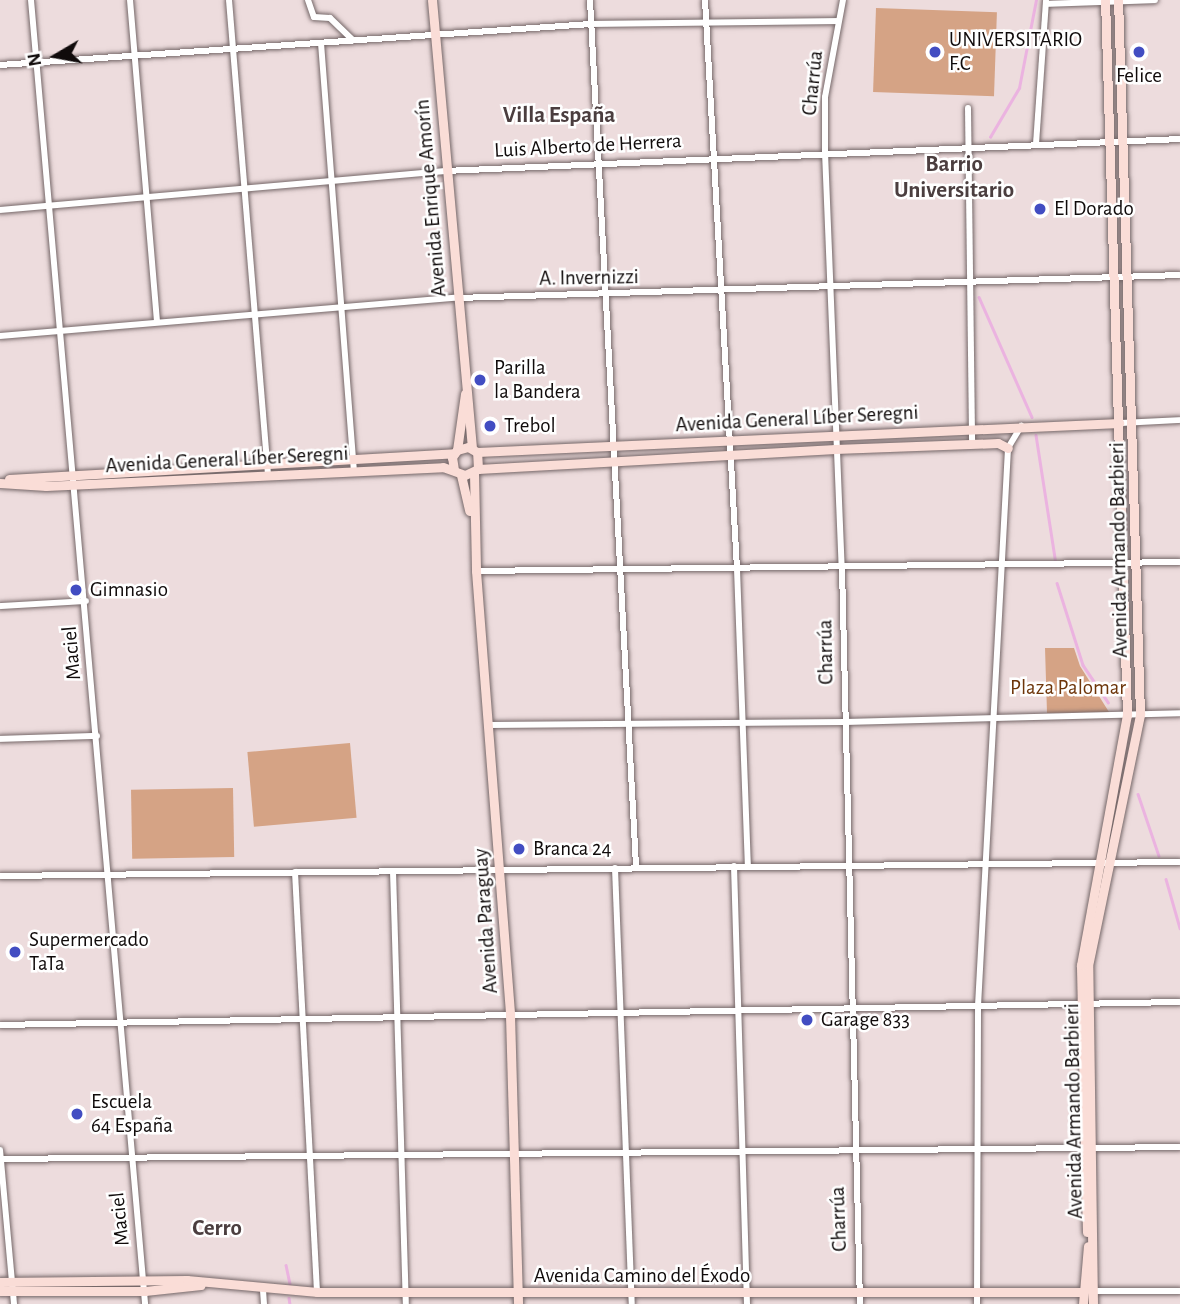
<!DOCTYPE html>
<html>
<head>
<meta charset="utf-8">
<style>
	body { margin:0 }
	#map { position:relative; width:1180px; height:1304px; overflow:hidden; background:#eddcdd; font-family:"Alegreya Sans",sans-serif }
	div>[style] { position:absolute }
	.green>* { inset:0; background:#d5a385; transform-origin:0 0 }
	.stream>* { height:2.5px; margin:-1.25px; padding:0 1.25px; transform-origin:1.25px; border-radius:1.25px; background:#ebb3e0 }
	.roads { filter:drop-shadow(0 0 2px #756768) drop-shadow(0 0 2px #756768) }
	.street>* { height:6px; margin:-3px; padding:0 3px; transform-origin:3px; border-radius:3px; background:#fff }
	.secondary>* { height:9px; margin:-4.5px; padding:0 4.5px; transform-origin:4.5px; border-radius:4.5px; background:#faddd7 }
	.dots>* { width:19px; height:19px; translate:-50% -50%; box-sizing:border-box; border:4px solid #fff; border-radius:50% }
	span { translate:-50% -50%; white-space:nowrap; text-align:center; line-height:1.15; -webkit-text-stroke:5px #fff; paint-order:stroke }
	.poi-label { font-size:21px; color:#100b0b }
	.left { translate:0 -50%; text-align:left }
	.street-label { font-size:21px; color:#100b0b }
	.park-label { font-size:21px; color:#6d350a }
	.neighbourhood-label { font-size:23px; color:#4b3e3f; font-weight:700 }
	.north { position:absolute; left:21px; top:21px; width:70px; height:70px; -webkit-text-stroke:5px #fff; paint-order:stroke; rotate:260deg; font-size:19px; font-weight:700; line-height:28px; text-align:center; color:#100b0b }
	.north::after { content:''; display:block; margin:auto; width:24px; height:32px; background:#100b0b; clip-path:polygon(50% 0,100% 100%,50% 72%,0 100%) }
</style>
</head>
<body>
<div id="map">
	<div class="green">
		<div style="left:876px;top:8px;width:121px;height:84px;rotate:2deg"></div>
		<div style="clip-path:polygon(1045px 648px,1074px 648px,1080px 666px,1109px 712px,1047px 713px)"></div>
		<div style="left:350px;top:743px;width:75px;height:103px;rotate:85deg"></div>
		<div style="left:233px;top:788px;width:69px;height:102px;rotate:89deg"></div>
	</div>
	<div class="stream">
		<div style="left:990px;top:137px;width:57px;rotate:-59.4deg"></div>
		<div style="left:1019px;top:88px;width:90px;rotate:-79.1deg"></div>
		<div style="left:979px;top:297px;width:131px;rotate:66.2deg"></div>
		<div style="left:1036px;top:435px;width:131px;rotate:81.2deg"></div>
		<div style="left:1057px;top:583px;width:86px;rotate:72.4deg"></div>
		<div style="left:1083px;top:665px;width:45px;rotate:56deg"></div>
		<div style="left:1138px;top:794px;width:65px;rotate:71.3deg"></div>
		<div style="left:1166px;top:879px;width:51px;rotate:74.1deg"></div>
		<div style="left:286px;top:1265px;width:19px;rotate:78deg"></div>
		<div style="left:289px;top:1298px;width:6px;rotate:81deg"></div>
	</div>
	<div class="roads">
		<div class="street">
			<div style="left:31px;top:0;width:1309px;rotate:85deg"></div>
			<div style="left:130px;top:0;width:323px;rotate:85.2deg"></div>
			<div style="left:229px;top:0;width:478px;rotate:85.3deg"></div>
			<div style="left:308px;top:0;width:18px;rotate:71deg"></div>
			<div style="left:314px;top:17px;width:16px;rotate:4deg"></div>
			<div style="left:330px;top:18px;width:32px;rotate:44deg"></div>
			<div style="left:590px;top:0;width:868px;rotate:86.96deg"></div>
			<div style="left:705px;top:0;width:570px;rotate:86.78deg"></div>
			<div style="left:737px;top:569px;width:297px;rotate:87.9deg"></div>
			<div style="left:843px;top:0;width:99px;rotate:100.5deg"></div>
			<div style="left:825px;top:97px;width:55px;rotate:90deg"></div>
			<div style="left:825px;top:152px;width:416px;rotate:87.7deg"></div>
			<div style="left:842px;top:568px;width:736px;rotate:88.6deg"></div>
			<div style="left:1046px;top:4px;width:109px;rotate:-2.1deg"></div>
			<div style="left:321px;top:43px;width:430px;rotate:85.6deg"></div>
			<div style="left:0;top:65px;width:592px;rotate:-3.97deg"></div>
			<div style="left:591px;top:24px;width:247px;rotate:-0.7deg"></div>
			<div style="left:968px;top:108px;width:336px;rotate:89.3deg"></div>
			<div style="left:1036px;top:144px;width:144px;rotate:-86deg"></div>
			<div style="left:0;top:210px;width:447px;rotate:-5deg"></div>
			<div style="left:445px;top:171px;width:736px;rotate:-2.49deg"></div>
			<div style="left:0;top:336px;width:459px;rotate:-4.8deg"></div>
			<div style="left:457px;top:298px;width:723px;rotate:-1.82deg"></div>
			<div style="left:1119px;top:423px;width:61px;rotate:-2.8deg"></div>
			<div style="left:476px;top:571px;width:704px;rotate:-0.73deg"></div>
			<div style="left:0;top:606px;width:86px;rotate:-3.3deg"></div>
			<div style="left:489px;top:725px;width:356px;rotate:-0.5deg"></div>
			<div style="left:845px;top:722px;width:335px;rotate:-1.5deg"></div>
			<div style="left:0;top:739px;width:97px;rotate:-1.8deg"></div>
			<div style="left:734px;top:866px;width:438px;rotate:88.3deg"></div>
			<div style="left:615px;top:868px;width:436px;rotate:87.8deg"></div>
			<div style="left:393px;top:871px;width:433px;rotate:88.3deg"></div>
			<div style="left:295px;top:872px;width:421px;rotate:87deg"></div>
			<div style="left:0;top:876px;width:1180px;rotate:-0.68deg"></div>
			<div style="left:0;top:1025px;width:1180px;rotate:-1.12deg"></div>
			<div style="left:0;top:1150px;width:155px;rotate:84.8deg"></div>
			<div style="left:0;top:1159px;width:1180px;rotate:-0.58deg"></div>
			<div style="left:263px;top:1290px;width:14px;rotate:86deg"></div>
			<div style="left:1091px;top:1291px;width:89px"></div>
			<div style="left:977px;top:1304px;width:298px;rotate:-89.8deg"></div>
			<div style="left:978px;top:1006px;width:559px;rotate:-86.92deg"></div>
			<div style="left:1008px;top:448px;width:26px;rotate:-59deg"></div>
		</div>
		<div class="secondary">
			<div style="left:432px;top:0;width:450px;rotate:84.9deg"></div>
			<div style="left:457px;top:450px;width:57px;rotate:-81.9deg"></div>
			<div style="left:477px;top:452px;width:643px;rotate:-2.59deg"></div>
			<div style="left:478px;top:469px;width:358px;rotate:-3.2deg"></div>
			<div style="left:835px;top:449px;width:163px;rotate:-2.1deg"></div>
			<div style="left:998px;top:443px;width:11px;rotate:27deg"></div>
			<div style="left:474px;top:473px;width:98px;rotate:88.8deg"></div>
			<div style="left:476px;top:571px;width:445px;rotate:85.6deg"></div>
			<div style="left:510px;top:1015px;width:289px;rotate:88.4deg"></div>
			<div style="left:461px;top:475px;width:37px;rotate:77deg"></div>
			<div style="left:9px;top:479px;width:446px;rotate:-3.3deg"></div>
			<div style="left:0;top:483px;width:46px;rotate:3.7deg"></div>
			<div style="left:46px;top:486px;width:397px;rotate:-2.7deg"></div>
			<div style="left:443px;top:467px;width:23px;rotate:20deg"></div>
			<div style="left:465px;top:475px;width:14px;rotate:-25deg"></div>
			<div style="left:478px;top:469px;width:17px;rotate:-93deg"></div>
			<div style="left:477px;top:452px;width:10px;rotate:-151deg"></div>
			<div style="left:468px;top:447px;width:11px;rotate:165deg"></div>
			<div style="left:457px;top:450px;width:9px;rotate:126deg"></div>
			<div style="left:452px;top:457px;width:13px;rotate:81deg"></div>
			<div style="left:1087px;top:1232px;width:267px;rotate:-91.3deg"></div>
			<div style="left:1081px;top:965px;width:254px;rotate:-79.6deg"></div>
			<div style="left:1127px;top:715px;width:715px;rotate:-91.76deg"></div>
			<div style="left:0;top:1282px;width:187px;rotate:-0.6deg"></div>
			<div style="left:187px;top:1280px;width:131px;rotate:5.3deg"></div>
			<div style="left:317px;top:1292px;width:766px"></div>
			<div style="left:0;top:1291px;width:145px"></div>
			<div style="left:145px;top:1291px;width:56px;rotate:-6.1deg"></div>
			<div style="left:1083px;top:1304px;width:58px;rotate:-85.1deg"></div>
			<div style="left:1093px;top:1304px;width:338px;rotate:-90.8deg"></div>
			<div style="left:1088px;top:966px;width:257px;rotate:-78.3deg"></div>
			<div style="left:1140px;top:714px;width:714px;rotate:-91.76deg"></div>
		</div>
	</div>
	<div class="dots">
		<div style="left:935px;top:52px;background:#424dc2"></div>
		<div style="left:1139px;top:52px;background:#424dc2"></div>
		<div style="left:1040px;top:209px;background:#424dc2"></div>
		<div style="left:480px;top:380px;background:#424dc2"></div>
		<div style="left:490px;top:426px;background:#424dc2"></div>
		<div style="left:76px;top:590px;background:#424dc2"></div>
		<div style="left:519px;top:849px;background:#424dc2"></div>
		<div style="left:15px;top:952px;background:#424dc2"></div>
		<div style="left:807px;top:1020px;background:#424dc2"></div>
		<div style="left:77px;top:1114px;background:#424dc2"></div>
	</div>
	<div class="poi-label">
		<span class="left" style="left:949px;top:52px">UNIVERSITARIO<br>F.C</span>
		<span style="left:1139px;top:76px">Felice</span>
		<span class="left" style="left:1054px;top:209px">El Dorado</span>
		<span class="left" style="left:494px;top:380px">Parilla<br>la Bandera</span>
		<span class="left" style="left:504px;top:426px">Trebol</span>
		<span class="left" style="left:90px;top:590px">Gimnasio</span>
		<span class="left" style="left:533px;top:849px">Branca 24</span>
		<span class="left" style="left:29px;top:952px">Supermercado<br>TaTa</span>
		<span class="left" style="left:821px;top:1020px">Garage 833</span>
		<span class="left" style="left:91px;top:1114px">Escuela<br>64 España</span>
	</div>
	<div class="street-label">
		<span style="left:813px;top:83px;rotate:-84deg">Charrúa</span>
		<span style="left:588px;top:146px;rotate:-3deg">Luis Alberto de Herrera</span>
		<span style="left:431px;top:198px;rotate:-95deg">Avenida Enrique Amorín</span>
		<span style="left:589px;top:278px;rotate:-1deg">A. Invernizzi</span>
		<span style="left:797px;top:419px;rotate:-3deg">Avenida General Líber Seregni</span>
		<span style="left:227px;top:460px;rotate:-3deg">Avenida General Líber Seregni</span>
		<span style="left:1119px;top:550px;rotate:-91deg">Avenida Armando Barbieri</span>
		<span style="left:826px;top:652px;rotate:-91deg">Charrúa</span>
		<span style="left:72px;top:653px;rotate:-95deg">Maciel</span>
		<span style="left:486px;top:921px;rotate:-94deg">Avenida Paraguay</span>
		<span style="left:1074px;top:1111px;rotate:-91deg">Avenida Armando Barbieri</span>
		<span style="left:120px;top:1219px;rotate:-96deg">Maciel</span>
		<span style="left:839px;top:1219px;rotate:-92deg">Charrúa</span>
		<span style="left:642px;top:1276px">Avenida Camino del Éxodo</span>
	</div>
	<div class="park-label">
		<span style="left:1068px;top:688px">Plaza Palomar</span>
	</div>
	<div class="neighbourhood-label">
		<span style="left:559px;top:116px">Villa España</span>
		<span style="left:954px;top:178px">Barrio<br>Universitario</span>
		<span style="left:217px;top:1229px">Cerro</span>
	</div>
	<div class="north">N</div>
</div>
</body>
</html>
